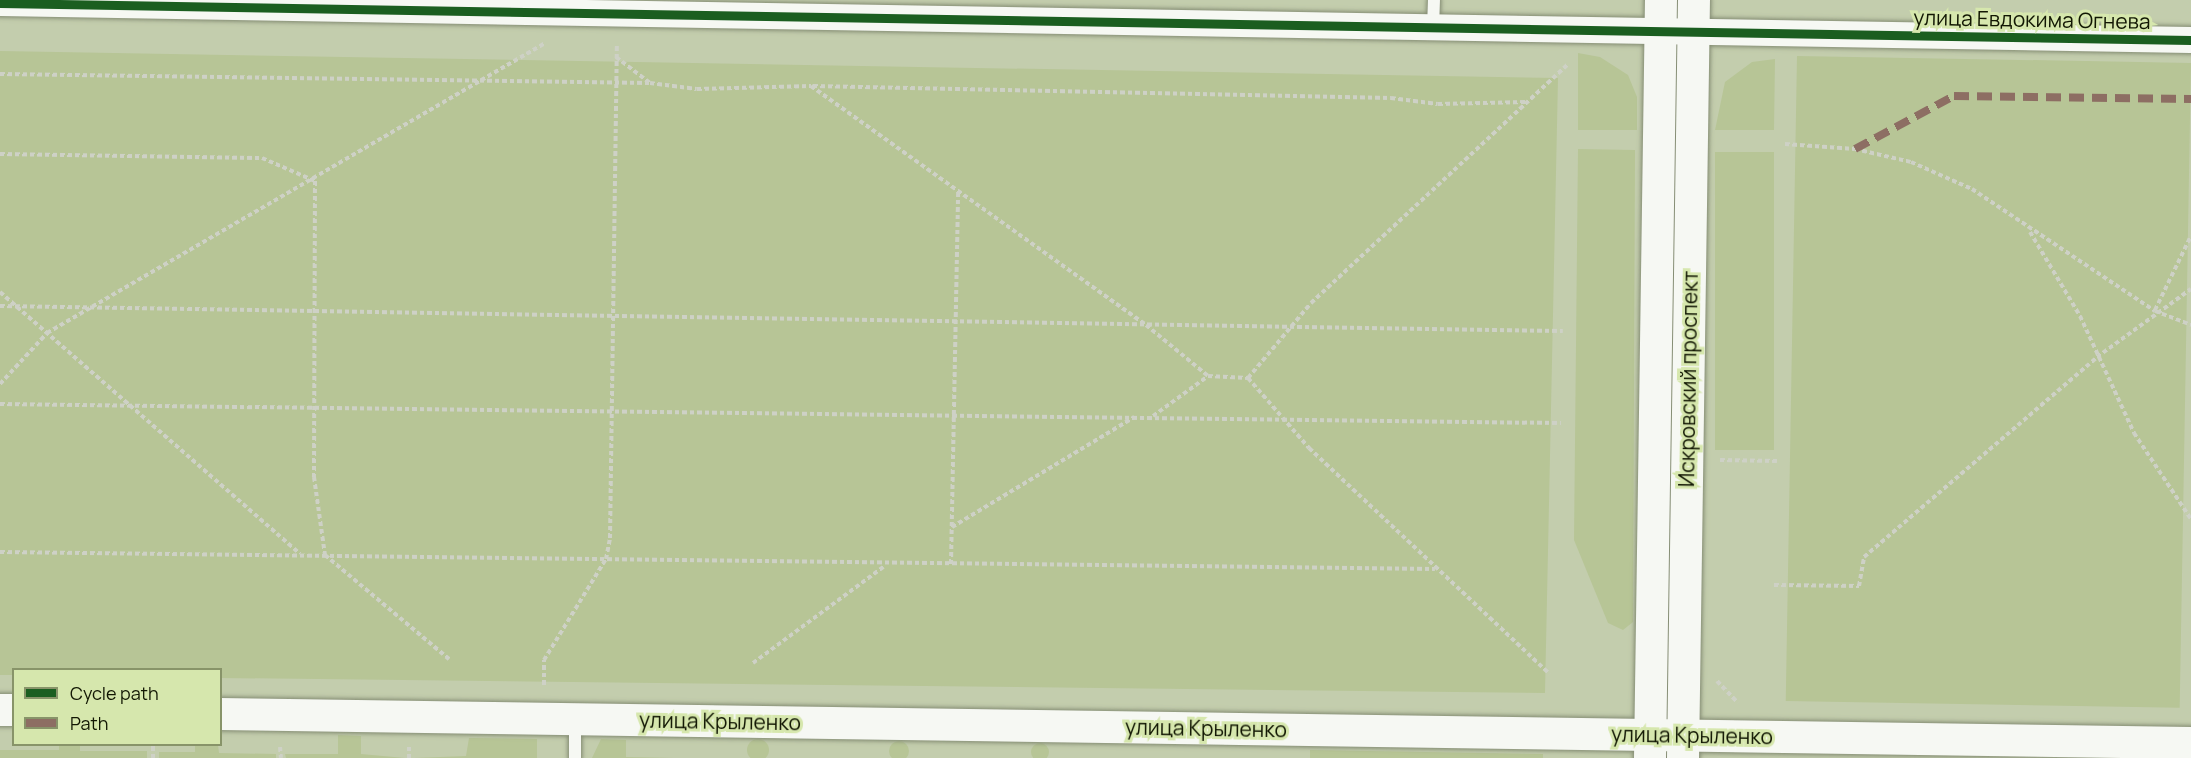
<!DOCTYPE html>
<html>
<head>
<meta charset="utf-8">
<style>
	body { margin:0 }
	#map { position:relative; width:2191px; height:758px; overflow:hidden; background:#c3cdad; font-family:Manrope,sans-serif }
	div>[style] { position:absolute }
	.green>* { inset:0; background:#b7c596; transform-origin:0 0 }
	.round { border-radius:50% }
	.path>* { height:4px; margin-top:-2px; transform-origin:0; background:repeating-linear-gradient(90deg,#ced1c6 0 4.5px,transparent 0 7.5px) }
	.roads { filter:drop-shadow(0 0 2px #858d74) drop-shadow(0 0 2px #858d74) }
	.service>* { height:12px; margin:-6px; padding:0 6px; transform-origin:6px; border-radius:6px; background:#f6f8f3 }
	.minor>* { height:26px; margin:-13px; padding:0 13px; transform-origin:13px; border-radius:13px; background:#f6f8f3 }
	.tertiary>* { height:32px; margin:-16px; padding:0 16px; transform-origin:16px; border-radius:16px; background:#f6f8f3 }
	.quiet>* { height:8px; margin-top:-4px; transform-origin:0; background:repeating-linear-gradient(90deg,#8d6e63 0 15px,transparent 0 23px) }
	.cycleway>* { height:9px; margin:-4.5px; padding:0 4.5px; transform-origin:4.5px; border-radius:4.5px; background:#1b5e20 }
	span { translate:-50% -50%; white-space:nowrap; text-align:center; line-height:1.15; -webkit-text-stroke:6px #d6e7ad; paint-order:stroke }
	.street-label { font-size:21px; color:#121703 }
	.legend { position:absolute; left:12px; top:668px; width:210px; height:78px; box-sizing:border-box; background:#d6e7ad; border:2px solid #889469; margin:0; padding:8px 10px; list-style:none; font-size:18px; color:#121703 }
	.legend li { display:flex; align-items:center; gap:12px; height:30px }
	.legend b { width:30px; border:2px solid #889469 }
</style>
</head>
<body>
<div id="map">
	<div class="green">
		<div style="clip-path:polygon(0 51px,1558px 78px,1545px 693px,221px 678px,220px 670px,14px 670px,13px 675px,0 675px)"></div>
		<div style="clip-path:polygon(1578px 53px,1600px 57px,1628px 75px,1637px 97px,1637px 130px,1578px 130px)"></div>
		<div style="left:1797px;top:56px;width:394px;height:645px;rotate:1deg"></div>
		<div style="clip-path:polygon(1775px 59px,1774px 130px,1715px 130px,1725px 82px,1752px 62px)"></div>
		<div style="clip-path:polygon(1578px 149px,1635px 150px,1633px 622px,1623px 630px,1608px 623px,1574px 540px)"></div>
		<div style="left:1715px;top:152px;width:59px;height:298px"></div>
		<div style="clip-path:polygon(338px 735px,361px 736px,361px 754px,405px 758px,286px 758px,285px 754px,338px 754px)"></div>
		<div style="clip-path:polygon(469px 738px,537px 739px,537px 758px,414px 758px,466px 756px)"></div>
		<div class="round" style="left:747px;top:739px;width:22px;height:22px"></div>
		<div style="clip-path:polygon(601px 739px,626px 740px,626px 757px,675px 758px,592px 758px)"></div>
		<div class="round" style="left:889px;top:741px;width:20px;height:20px"></div>
		<div class="round" style="left:1031px;top:743px;width:18px;height:18px"></div>
		<div style="clip-path:polygon(59px 745px,80px 745px,80px 751px,147px 751px,147px 758px,0 758px,0 750px,59px 750px)"></div>
		<div style="clip-path:polygon(195px 745px,218px 745px,219px 753px,276px 754px,276px 758px,159px 758px,159px 752px,195px 752px)"></div>
		<div style="clip-path:polygon(1310px 750px,1543px 754px,1543px 758px,1310px 758px)"></div>
	</div>
	<div class="path">
		<div style="left:616px;top:57px;width:43px;rotate:37.4deg"></div>
		<div style="left:650px;top:83px;width:47px;rotate:7.3deg"></div>
		<div style="left:697px;top:89px;width:114px;rotate:-1.5deg"></div>
		<div style="left:811px;top:86px;width:412px;rotate:35.5deg"></div>
		<div style="left:1146px;top:325px;width:80px;rotate:39.4deg"></div>
		<div style="left:1208px;top:376px;width:40px;rotate:2.9deg"></div>
		<div style="left:1248px;top:378px;width:98px;rotate:-50deg"></div>
		<div style="left:1311px;top:303px;width:350px;rotate:-42.9deg"></div>
		<div style="left:0;top:74px;width:650px;rotate:0.79deg"></div>
		<div style="left:813px;top:86px;width:578px;rotate:1.19deg"></div>
		<div style="left:1391px;top:98px;width:47px;rotate:7.3deg"></div>
		<div style="left:1438px;top:104px;width:90px;rotate:-1.3deg"></div>
		<div style="left:1785px;top:144px;width:70px;rotate:4.1deg"></div>
		<div style="left:1855px;top:149px;width:57px;rotate:13.1deg"></div>
		<div style="left:1911px;top:162px;width:67px;rotate:23.9deg"></div>
		<div style="left:1972px;top:189px;width:220px;rotate:33.7deg"></div>
		<div style="left:2155px;top:311px;width:39px;rotate:21deg"></div>
		<div style="left:0;top:154px;width:262px;rotate:0.9deg"></div>
		<div style="left:262px;top:158px;width:58px;rotate:23.5deg"></div>
		<div style="left:315px;top:181px;width:296px;rotate:90.2deg"></div>
		<div style="left:314px;top:477px;width:79px;rotate:82deg"></div>
		<div style="left:325px;top:555px;width:162px;rotate:40deg"></div>
		<div style="left:2030px;top:232px;width:98px;rotate:59.2deg"></div>
		<div style="left:2080px;top:316px;width:129px;rotate:65.2deg"></div>
		<div style="left:2134px;top:433px;width:103px;rotate:56.5deg"></div>
		<div style="left:0;top:292px;width:398px;rotate:41.1deg"></div>
		<div style="left:0;top:306px;width:1563px;rotate:0.92deg"></div>
		<div style="left:2155px;top:310px;width:82px;rotate:-64.1deg"></div>
		<div style="left:1248px;top:378px;width:93px;rotate:48.9deg"></div>
		<div style="left:1309px;top:448px;width:330px;rotate:43.2deg"></div>
		<div style="left:0;top:384px;width:69px;rotate:-47.3deg"></div>
		<div style="left:47px;top:333px;width:576px;rotate:-30.21deg"></div>
		<div style="left:0;top:404px;width:1561px;rotate:0.7deg"></div>
		<div style="left:1153px;top:416px;width:68px;rotate:-36deg"></div>
		<div style="left:1720px;top:460px;width:57px;rotate:1deg"></div>
		<div style="left:952px;top:527px;width:213px;rotate:-31.1deg"></div>
		<div style="left:0;top:552px;width:1435px;rotate:0.68deg"></div>
		<div style="left:951px;top:564px;width:375px;rotate:-88.9deg"></div>
		<div style="left:1774px;top:585px;width:85px;rotate:0.7deg"></div>
		<div style="left:1859px;top:586px;width:29px;rotate:-80deg"></div>
		<div style="left:1864px;top:557px;width:307px;rotate:-40.6deg"></div>
		<div style="left:2097px;top:357px;width:116px;rotate:-35.9deg"></div>
		<div style="left:753px;top:663px;width:162px;rotate:-36.4deg"></div>
		<div style="left:1717px;top:681px;width:30px;rotate:46deg"></div>
		<div style="left:544px;top:685px;width:25px;rotate:-90deg"></div>
		<div style="left:544px;top:660px;width:119px;rotate:-58.5deg"></div>
		<div style="left:606px;top:559px;width:21px;rotate:-79deg"></div>
		<div style="left:610px;top:538px;width:494px;rotate:-89.2deg"></div>
		<div style="left:280px;top:747px;width:11px;rotate:85deg"></div>
		<div style="left:153px;top:758px;width:14px;rotate:-90deg"></div>
		<div style="left:409px;top:758px;width:11px;rotate:-90deg"></div>
	</div>
	<div class="roads">
		<div class="service">
			<div style="left:1433px;top:28px;width:28px;rotate:-88deg"></div>
			<div style="left:575px;top:720px;width:38px;rotate:90deg"></div>
		</div>
		<div class="minor">
			<div style="left:0;top:3px;width:2191px;rotate:0.97deg"></div>
		</div>
		<div class="tertiary">
			<div style="left:0;top:710px;width:14px"></div>
			<div style="left:220px;top:714px;width:1971px;rotate:0.84deg"></div>
			<div style="left:1650px;top:758px;width:758px;rotate:-89.17deg"></div>
			<div style="left:1683px;top:758px;width:758px;rotate:-89.17deg"></div>
		</div>
	</div>
	<div class="quiet">
		<div style="left:1855px;top:149px;width:112px;rotate:-28.2deg"></div>
		<div style="left:1954px;top:96px;width:237px;rotate:0.7deg"></div>
	</div>
	<div class="cycleway">
		<div style="left:0;top:3px;width:2191px;rotate:0.97deg"></div>
	</div>
	<div class="street-label">
		<span style="left:2032px;top:19px;rotate:1deg">улица Евдокима Огнева</span>
		<span style="left:1688px;top:379px;rotate:-89deg">Искровский проспект</span>
		<span style="left:720px;top:721px;rotate:1deg">улица Крыленко</span>
		<span style="left:1206px;top:728px;rotate:1deg">улица Крыленко</span>
		<span style="left:1692px;top:735px;rotate:1deg">улица Крыленко</span>
	</div>
	<ul class="legend">
	<li><b style="height:8px;background:#1b5e20"></b>Cycle path</li>
	<li><b style="height:8px;background:#8d6e63"></b>Path</li>
	</ul>
</div>
</body>
</html>
